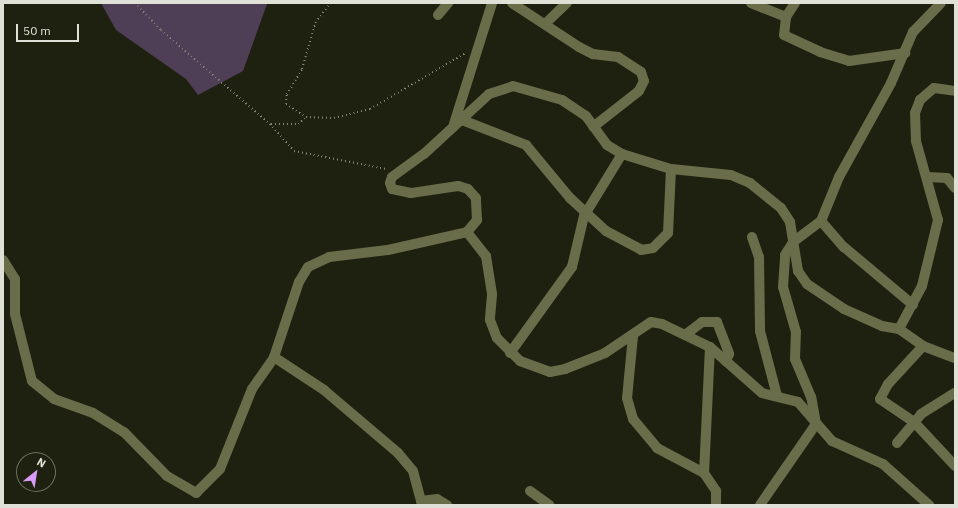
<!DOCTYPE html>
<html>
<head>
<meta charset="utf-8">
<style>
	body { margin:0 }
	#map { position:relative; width:958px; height:508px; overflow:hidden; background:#1f2110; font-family:"IBM Plex Sans",sans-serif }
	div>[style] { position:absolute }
	.green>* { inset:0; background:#4e3e56 }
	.path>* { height:1.5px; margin-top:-0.75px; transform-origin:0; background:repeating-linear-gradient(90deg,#818375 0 1px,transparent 0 4px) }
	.minor>* { height:10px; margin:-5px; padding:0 5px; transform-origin:5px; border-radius:5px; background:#696d49 }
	span { translate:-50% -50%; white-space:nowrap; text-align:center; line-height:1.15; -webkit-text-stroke:4px #1f2110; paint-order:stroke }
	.frame { position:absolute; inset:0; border:4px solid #e0e1d6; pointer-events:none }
	.north { position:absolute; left:16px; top:452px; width:40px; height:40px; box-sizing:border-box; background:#1f2110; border:1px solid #6c6e5f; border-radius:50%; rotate:30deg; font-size:11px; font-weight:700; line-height:16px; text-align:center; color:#e0e1d6 }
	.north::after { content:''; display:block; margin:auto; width:14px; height:18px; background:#d89bf8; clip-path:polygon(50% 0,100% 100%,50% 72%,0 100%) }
	.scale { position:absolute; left:16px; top:24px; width:63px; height:18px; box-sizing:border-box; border:2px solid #e0e1d6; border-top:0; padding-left:5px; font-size:12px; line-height:14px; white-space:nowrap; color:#e0e1d6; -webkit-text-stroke:3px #1f2110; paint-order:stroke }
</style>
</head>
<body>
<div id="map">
	<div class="green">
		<div style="clip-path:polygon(101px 3px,266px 3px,267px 4px,243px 71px,198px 95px,186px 79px,116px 30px)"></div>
	</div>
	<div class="path">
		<div style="left:135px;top:3px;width:37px;rotate:46deg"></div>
		<div style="left:161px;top:30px;width:144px;rotate:40.8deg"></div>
		<div style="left:270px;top:124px;width:36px;rotate:48deg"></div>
		<div style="left:294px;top:151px;width:94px;rotate:11.1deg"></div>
		<div style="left:331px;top:3px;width:24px;rotate:128deg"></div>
		<div style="left:316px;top:22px;width:50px;rotate:106.3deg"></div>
		<div style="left:302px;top:70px;width:29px;rotate:121deg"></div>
		<div style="left:287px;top:95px;width:9px;rotate:96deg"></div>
		<div style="left:286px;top:104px;width:24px;rotate:33deg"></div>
		<div style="left:306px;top:117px;width:28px;rotate:2deg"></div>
		<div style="left:334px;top:118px;width:37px;rotate:-14deg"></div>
		<div style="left:370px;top:109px;width:111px;rotate:-30.3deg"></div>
		<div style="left:271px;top:124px;width:27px"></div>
		<div style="left:298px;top:124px;width:11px;rotate:-41deg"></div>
	</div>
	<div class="minor">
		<div style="left:512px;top:3px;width:80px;rotate:33.3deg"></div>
		<div style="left:579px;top:47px;width:16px;rotate:27deg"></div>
		<div style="left:593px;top:54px;width:25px;rotate:7deg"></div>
		<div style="left:618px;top:57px;width:27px;rotate:33deg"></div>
		<div style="left:641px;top:72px;width:9px;rotate:72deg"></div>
		<div style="left:644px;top:81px;width:11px;rotate:117deg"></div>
		<div style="left:639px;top:91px;width:58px;rotate:142deg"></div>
		<div style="left:751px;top:3px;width:38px;rotate:22deg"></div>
		<div style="left:795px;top:3px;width:17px;rotate:123deg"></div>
		<div style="left:786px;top:17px;width:18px;rotate:96deg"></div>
		<div style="left:784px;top:35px;width:40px;rotate:25deg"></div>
		<div style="left:820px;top:52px;width:30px;rotate:17deg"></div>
		<div style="left:849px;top:61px;width:57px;rotate:-8.1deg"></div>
		<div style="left:438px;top:15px;width:16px;rotate:-50deg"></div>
		<div style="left:546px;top:23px;width:29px;rotate:-44deg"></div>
		<div style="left:462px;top:120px;width:69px;rotate:21.3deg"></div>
		<div style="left:526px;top:145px;width:69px;rotate:50.3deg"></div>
		<div style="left:570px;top:198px;width:49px;rotate:42.5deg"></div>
		<div style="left:606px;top:231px;width:40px;rotate:28deg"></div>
		<div style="left:641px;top:250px;width:12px;rotate:-9deg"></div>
		<div style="left:653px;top:248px;width:21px;rotate:-45deg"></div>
		<div style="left:668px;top:233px;width:64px;rotate:-87.3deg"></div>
		<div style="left:453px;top:127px;width:130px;rotate:-72.5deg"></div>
		<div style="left:927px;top:177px;width:20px;rotate:3deg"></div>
		<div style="left:947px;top:178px;width:13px;rotate:51deg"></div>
		<div style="left:821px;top:221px;width:35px;rotate:49deg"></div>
		<div style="left:844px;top:247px;width:90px;rotate:40deg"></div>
		<div style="left:467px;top:232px;width:31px;rotate:52deg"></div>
		<div style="left:486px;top:256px;width:39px;rotate:81deg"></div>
		<div style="left:492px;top:295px;width:25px;rotate:95deg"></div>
		<div style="left:490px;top:320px;width:19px;rotate:69deg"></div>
		<div style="left:497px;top:338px;width:33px;rotate:45deg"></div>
		<div style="left:520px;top:361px;width:32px;rotate:20deg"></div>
		<div style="left:550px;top:372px;width:15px;rotate:-11deg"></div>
		<div style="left:565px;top:369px;width:43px;rotate:-21.8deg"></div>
		<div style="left:605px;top:353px;width:55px;rotate:-34deg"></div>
		<div style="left:651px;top:322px;width:11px;rotate:10deg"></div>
		<div style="left:662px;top:324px;width:53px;rotate:25.6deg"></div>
		<div style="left:710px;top:347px;width:69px;rotate:41.5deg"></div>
		<div style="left:762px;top:393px;width:37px;rotate:14deg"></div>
		<div style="left:798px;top:402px;width:52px;rotate:48.9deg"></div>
		<div style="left:832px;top:441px;width:56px;rotate:24.3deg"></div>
		<div style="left:883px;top:464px;width:62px;rotate:41.7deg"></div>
		<div style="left:752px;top:237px;width:21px;rotate:71deg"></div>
		<div style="left:759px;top:257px;width:74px;rotate:89.2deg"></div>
		<div style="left:760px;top:331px;width:67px;rotate:75.3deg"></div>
		<div style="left:3px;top:260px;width:22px;rotate:58deg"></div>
		<div style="left:15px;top:279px;width:35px;rotate:90deg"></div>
		<div style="left:15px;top:314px;width:69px;rotate:75.8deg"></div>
		<div style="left:32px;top:381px;width:28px;rotate:39deg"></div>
		<div style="left:54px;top:399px;width:41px;rotate:19.7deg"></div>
		<div style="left:93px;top:413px;width:36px;rotate:32deg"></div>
		<div style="left:124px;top:432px;width:62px;rotate:45.7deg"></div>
		<div style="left:167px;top:476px;width:34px;rotate:30deg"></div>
		<div style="left:196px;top:493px;width:34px;rotate:-45deg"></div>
		<div style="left:220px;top:469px;width:86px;rotate:-68.2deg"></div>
		<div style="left:252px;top:389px;width:39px;rotate:-55deg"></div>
		<div style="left:274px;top:357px;width:79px;rotate:-71.6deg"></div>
		<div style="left:299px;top:282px;width:17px;rotate:-59deg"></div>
		<div style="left:308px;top:267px;width:23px;rotate:-25deg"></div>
		<div style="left:329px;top:257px;width:59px;rotate:-6.8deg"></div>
		<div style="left:388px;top:250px;width:81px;rotate:-12.8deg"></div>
		<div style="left:467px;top:232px;width:16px;rotate:-50deg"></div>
		<div style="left:477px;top:220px;width:22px;rotate:-93deg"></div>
		<div style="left:476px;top:198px;width:12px;rotate:-132deg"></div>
		<div style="left:468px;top:189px;width:10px;rotate:-163deg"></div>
		<div style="left:458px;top:186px;width:48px;rotate:171.5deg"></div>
		<div style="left:411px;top:193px;width:19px;rotate:-168deg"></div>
		<div style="left:392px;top:189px;width:6px;rotate:-108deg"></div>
		<div style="left:390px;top:183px;width:6px;rotate:-72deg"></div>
		<div style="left:392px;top:177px;width:39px;rotate:-36deg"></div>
		<div style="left:424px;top:154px;width:88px;rotate:-42.7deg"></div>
		<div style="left:489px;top:94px;width:25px;rotate:-18deg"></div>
		<div style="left:513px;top:86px;width:51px;rotate:15.9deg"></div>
		<div style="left:562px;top:100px;width:29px;rotate:34deg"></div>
		<div style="left:586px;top:116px;width:36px;rotate:54deg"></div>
		<div style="left:607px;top:145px;width:17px;rotate:31deg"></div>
		<div style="left:622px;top:154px;width:51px;rotate:17deg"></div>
		<div style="left:671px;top:169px;width:60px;rotate:5.7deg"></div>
		<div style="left:731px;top:175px;width:21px;rotate:23deg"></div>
		<div style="left:750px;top:183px;width:40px;rotate:39deg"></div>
		<div style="left:781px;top:208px;width:17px;rotate:57deg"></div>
		<div style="left:790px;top:222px;width:50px;rotate:80.7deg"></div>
		<div style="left:798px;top:271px;width:16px;rotate:55deg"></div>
		<div style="left:807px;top:284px;width:45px;rotate:34deg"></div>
		<div style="left:844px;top:309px;width:42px;rotate:24.1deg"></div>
		<div style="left:882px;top:326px;width:17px;rotate:10deg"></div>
		<div style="left:899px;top:329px;width:29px;rotate:35deg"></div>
		<div style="left:923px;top:346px;width:34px;rotate:21deg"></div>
		<div style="left:899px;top:329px;width:49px;rotate:-61.9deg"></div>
		<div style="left:922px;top:286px;width:68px;rotate:-76.4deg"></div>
		<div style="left:938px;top:220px;width:82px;rotate:-105.6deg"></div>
		<div style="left:916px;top:141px;width:28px;rotate:-92deg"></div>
		<div style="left:915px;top:113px;width:14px;rotate:-69deg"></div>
		<div style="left:920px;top:100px;width:18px;rotate:-41deg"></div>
		<div style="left:934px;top:88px;width:21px;rotate:8deg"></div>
		<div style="left:685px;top:335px;width:21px;rotate:-37deg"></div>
		<div style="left:702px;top:322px;width:15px"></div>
		<div style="left:717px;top:322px;width:34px;rotate:69deg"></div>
		<div style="left:729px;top:354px;width:8px;rotate:113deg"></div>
		<div style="left:633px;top:336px;width:62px;rotate:95.5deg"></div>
		<div style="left:627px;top:398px;width:22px;rotate:74deg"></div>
		<div style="left:633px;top:419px;width:38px;rotate:50deg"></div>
		<div style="left:657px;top:448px;width:53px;rotate:28deg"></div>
		<div style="left:923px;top:346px;width:52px;rotate:132.6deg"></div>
		<div style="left:888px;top:384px;width:17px;rotate:118deg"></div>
		<div style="left:880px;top:399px;width:41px;rotate:34.1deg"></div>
		<div style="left:914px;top:422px;width:60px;rotate:47deg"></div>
		<div style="left:710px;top:347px;width:126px;rotate:92.7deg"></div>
		<div style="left:704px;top:473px;width:22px;rotate:56deg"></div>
		<div style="left:716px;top:491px;width:14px;rotate:90deg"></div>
		<div style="left:510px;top:353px;width:106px;rotate:-54.2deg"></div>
		<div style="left:572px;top:267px;width:52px;rotate:-76.8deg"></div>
		<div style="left:584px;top:216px;width:73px;rotate:-58.5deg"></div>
		<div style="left:274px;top:357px;width:60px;rotate:33.4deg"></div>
		<div style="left:324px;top:390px;width:97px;rotate:40.4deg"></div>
		<div style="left:398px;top:453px;width:23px;rotate:50deg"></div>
		<div style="left:413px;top:471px;width:35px;rotate:75deg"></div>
		<div style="left:897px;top:443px;width:38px;rotate:-50deg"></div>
		<div style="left:921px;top:414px;width:40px;rotate:-32deg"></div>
		<div style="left:530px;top:491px;width:24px;rotate:36deg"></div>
		<div style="left:421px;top:501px;width:16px;rotate:-7deg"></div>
		<div style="left:437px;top:499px;width:12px;rotate:31deg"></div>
		<div style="left:760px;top:505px;width:98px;rotate:-55.3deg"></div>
		<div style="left:816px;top:424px;width:27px;rotate:-100deg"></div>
		<div style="left:811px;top:397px;width:41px;rotate:-112.8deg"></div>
		<div style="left:795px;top:359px;width:27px;rotate:-88deg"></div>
		<div style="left:796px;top:332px;width:47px;rotate:-106.1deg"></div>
		<div style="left:783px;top:287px;width:32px;rotate:-86deg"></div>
		<div style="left:785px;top:255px;width:15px;rotate:-58deg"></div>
		<div style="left:793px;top:242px;width:35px;rotate:-37deg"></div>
		<div style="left:821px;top:221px;width:48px;rotate:-67.8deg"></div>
		<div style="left:839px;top:177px;width:107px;rotate:-61deg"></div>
		<div style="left:891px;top:83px;width:56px;rotate:-66.7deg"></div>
		<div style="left:913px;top:32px;width:40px;rotate:-46deg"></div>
	</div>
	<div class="frame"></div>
	<div class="north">N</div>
	<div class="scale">50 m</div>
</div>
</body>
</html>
